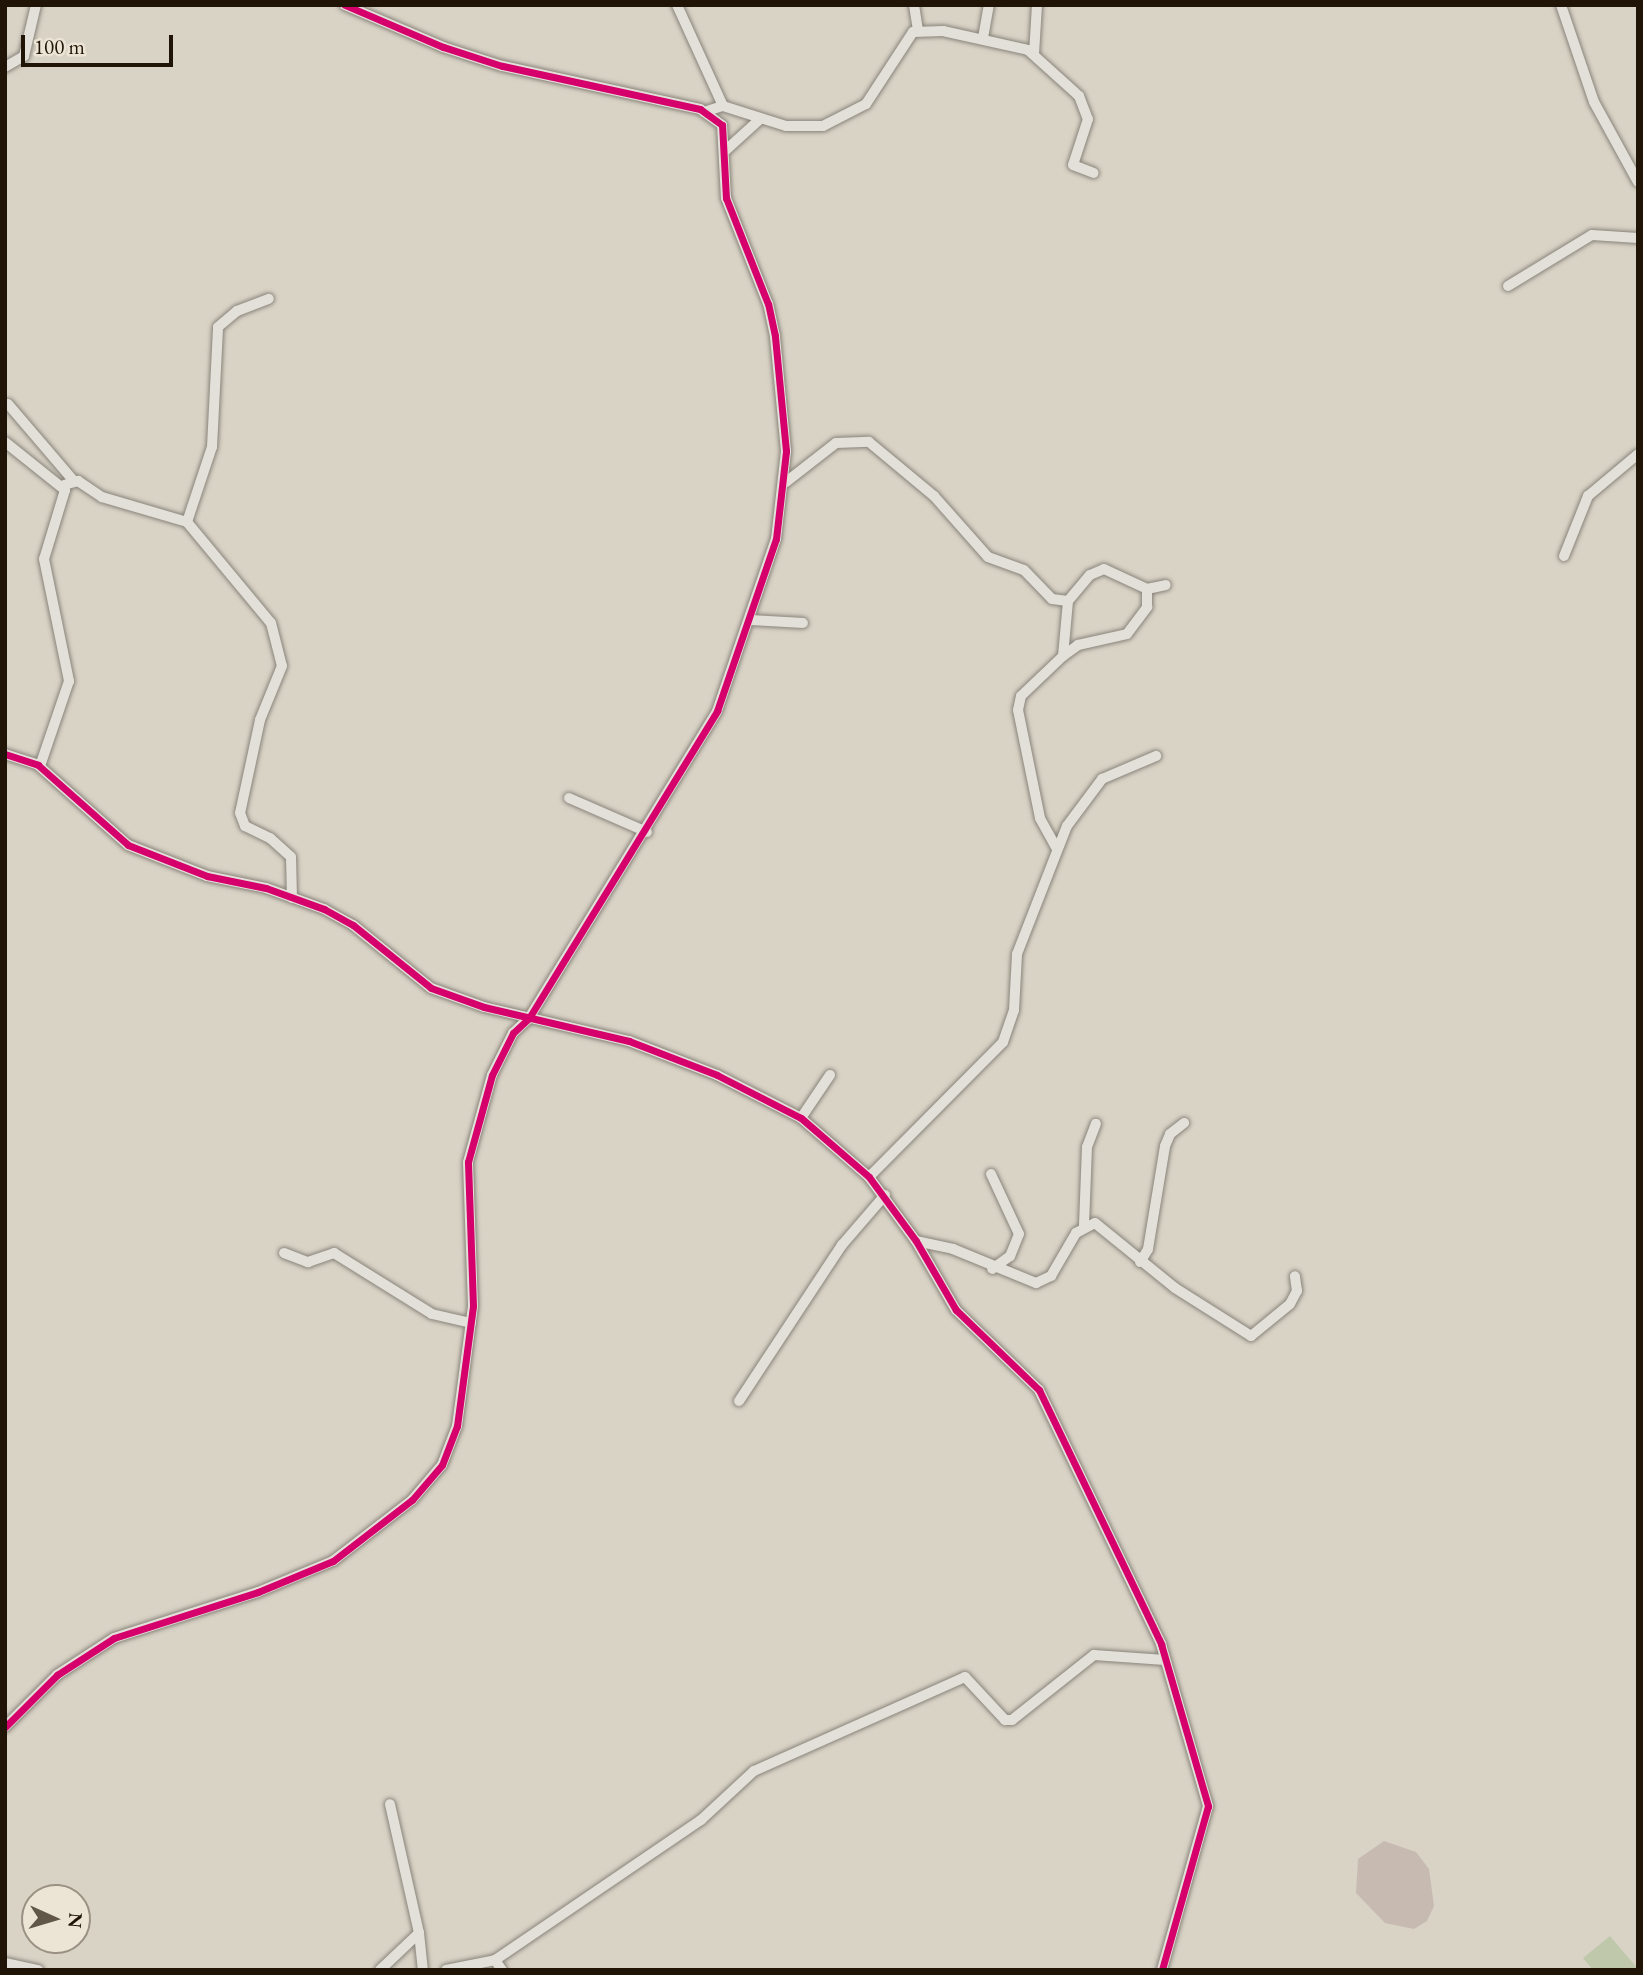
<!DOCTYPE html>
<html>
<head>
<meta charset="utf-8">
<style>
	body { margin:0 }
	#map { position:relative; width:1643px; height:1975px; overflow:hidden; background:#d9d3c6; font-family:"EB Garamond",serif }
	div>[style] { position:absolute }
	.green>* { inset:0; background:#c0c8ac }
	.building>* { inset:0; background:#c7bbb1 }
	.roads { filter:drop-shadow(0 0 2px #89847b) drop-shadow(0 0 2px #89847b) }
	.minor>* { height:10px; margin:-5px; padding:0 5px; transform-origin:5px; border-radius:5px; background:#e3e0d9 }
	.cycleway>* { height:7px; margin:-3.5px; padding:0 3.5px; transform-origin:3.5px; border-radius:3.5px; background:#d6006c }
	span { translate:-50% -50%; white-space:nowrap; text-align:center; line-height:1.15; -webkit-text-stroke:5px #ece4d5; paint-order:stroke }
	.frame { position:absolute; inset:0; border:7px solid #201406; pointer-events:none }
	.north { position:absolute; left:21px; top:1884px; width:70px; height:70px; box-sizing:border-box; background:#ece4d5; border:2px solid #9a9182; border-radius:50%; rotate:94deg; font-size:19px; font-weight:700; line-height:28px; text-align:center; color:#201406 }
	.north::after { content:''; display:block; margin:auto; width:24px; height:32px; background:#615749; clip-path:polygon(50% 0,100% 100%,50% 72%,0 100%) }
	.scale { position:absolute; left:21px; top:35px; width:152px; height:32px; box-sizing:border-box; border:4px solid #201406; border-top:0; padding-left:9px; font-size:21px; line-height:24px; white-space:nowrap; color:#201406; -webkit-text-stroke:5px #ece4d5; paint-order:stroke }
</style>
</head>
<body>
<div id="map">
	<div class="green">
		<div style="clip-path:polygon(1610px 1936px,1638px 1969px,1638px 1970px,1593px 1970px,1583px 1958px)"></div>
	</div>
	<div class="building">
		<div style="clip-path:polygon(1384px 1841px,1416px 1852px,1429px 1869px,1434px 1906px,1427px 1921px,1414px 1929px,1385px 1923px,1356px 1893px,1358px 1859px)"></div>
	</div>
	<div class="roads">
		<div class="minor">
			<div style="left:677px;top:5px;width:111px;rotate:65.5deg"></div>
			<div style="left:914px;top:5px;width:26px;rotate:81deg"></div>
			<div style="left:1561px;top:5px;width:102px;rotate:71.2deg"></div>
			<div style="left:1594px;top:102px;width:91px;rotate:61.2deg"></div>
			<div style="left:983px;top:38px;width:34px;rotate:-80deg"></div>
			<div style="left:1034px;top:54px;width:49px;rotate:-86.5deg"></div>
			<div style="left:5px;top:67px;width:22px;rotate:-30deg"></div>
			<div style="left:24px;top:56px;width:52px;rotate:-76.8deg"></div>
			<div style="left:704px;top:112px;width:20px;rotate:-18deg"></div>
			<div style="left:723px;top:106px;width:66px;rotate:17.6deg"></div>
			<div style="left:786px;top:126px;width:37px"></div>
			<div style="left:823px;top:126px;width:48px;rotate:-27.1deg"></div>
			<div style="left:866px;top:104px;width:86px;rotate:-56.9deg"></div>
			<div style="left:913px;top:32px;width:30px;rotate:-2deg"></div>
			<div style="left:943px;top:31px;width:87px;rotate:12.6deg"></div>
			<div style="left:1028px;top:50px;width:69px;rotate:42deg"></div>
			<div style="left:1079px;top:96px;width:25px;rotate:69deg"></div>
			<div style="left:1088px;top:119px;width:48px;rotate:108.1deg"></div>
			<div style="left:1073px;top:165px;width:22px;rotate:21deg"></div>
			<div style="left:726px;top:150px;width:45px;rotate:-42.3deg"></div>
			<div style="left:1508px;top:286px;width:98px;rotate:-31.3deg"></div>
			<div style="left:1592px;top:235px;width:46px;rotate:3.7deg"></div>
			<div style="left:8px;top:404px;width:100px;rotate:49.5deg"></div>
			<div style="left:5px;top:442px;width:77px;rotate:38.7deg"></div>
			<div style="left:65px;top:490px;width:72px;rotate:106.9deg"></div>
			<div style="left:44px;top:559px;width:125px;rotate:78.4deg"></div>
			<div style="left:69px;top:681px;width:90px;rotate:108.8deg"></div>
			<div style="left:786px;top:482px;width:63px;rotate:-38deg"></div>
			<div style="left:836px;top:443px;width:33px;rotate:-2deg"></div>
			<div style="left:869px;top:442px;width:85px;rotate:39.7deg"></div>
			<div style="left:934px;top:496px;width:81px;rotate:48.5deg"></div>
			<div style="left:988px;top:557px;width:38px;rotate:20deg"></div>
			<div style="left:1024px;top:570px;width:40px;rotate:46deg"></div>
			<div style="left:1052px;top:599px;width:16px;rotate:7deg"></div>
			<div style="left:1068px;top:601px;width:34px;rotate:-50deg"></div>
			<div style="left:1090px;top:575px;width:15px;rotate:-23deg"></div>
			<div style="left:1104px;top:569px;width:47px;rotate:24.9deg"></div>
			<div style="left:1147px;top:589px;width:19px;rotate:-12deg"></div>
			<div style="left:64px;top:485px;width:15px;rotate:-16deg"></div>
			<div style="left:78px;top:481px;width:29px;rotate:34deg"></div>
			<div style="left:102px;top:497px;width:89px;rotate:16.4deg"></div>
			<div style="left:187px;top:522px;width:131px;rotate:50.3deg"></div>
			<div style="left:271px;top:623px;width:44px;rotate:75.7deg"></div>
			<div style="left:282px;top:666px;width:58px;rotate:112.2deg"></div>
			<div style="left:260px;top:720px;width:95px;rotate:102.1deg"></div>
			<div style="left:240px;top:813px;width:14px;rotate:69deg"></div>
			<div style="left:245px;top:826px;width:28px;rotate:26deg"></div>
			<div style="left:270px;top:838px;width:28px;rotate:42deg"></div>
			<div style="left:291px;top:857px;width:41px;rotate:88.6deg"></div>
			<div style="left:187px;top:522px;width:79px;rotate:-71.6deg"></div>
			<div style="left:212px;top:447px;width:120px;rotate:-87.1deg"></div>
			<div style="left:218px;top:327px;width:25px;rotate:-40deg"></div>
			<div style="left:237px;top:311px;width:34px;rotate:-21deg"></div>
			<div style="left:1564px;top:556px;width:65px;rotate:-68.2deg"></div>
			<div style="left:1588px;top:496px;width:65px;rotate:-40deg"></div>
			<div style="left:751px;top:620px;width:52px;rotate:3.3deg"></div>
			<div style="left:1063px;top:656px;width:19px;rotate:-36deg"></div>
			<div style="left:1078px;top:645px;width:50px;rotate:-12.7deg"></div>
			<div style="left:1127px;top:634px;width:34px;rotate:-53deg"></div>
			<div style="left:1147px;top:607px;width:18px;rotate:-90deg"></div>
			<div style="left:5px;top:754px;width:35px;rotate:18deg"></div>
			<div style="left:38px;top:765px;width:120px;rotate:41.6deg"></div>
			<div style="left:128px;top:845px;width:85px;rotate:21.4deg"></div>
			<div style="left:207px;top:876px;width:60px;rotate:11.5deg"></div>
			<div style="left:266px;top:888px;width:62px;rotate:19.9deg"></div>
			<div style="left:324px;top:909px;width:33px;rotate:29deg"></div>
			<div style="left:353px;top:925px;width:100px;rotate:38.9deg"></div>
			<div style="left:431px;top:988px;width:56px;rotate:19.7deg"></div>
			<div style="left:484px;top:1007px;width:149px;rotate:13.2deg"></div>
			<div style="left:629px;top:1041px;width:94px;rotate:21.1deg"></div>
			<div style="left:717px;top:1075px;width:94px;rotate:27.1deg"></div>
			<div style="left:801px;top:1118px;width:90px;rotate:40.9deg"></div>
			<div style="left:869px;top:1177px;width:79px;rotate:53.7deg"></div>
			<div style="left:916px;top:1241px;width:80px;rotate:59.9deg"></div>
			<div style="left:956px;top:1310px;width:115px;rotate:43.9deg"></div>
			<div style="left:1039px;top:1390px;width:282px;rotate:64.3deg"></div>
			<div style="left:1161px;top:1644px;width:169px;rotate:73.8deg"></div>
			<div style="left:1208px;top:1806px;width:170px;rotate:105.7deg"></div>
			<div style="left:569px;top:798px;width:85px;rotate:23.6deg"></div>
			<div style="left:1057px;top:849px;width:35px;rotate:-119deg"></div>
			<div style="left:1040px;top:818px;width:110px;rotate:-101.5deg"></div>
			<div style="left:1018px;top:710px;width:14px;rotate:-78deg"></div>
			<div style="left:1021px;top:696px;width:58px;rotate:-43.6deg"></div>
			<div style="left:1063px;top:656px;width:55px;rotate:-84.8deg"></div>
			<div style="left:801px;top:1118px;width:52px;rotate:-56deg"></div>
			<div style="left:991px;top:1174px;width:66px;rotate:65deg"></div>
			<div style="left:1019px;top:1234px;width:24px;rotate:112deg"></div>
			<div style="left:1010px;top:1256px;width:22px;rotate:144deg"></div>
			<div style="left:869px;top:1177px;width:190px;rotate:-45.2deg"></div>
			<div style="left:1003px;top:1042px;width:34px;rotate:-71deg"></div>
			<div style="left:1014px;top:1010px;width:56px;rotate:-86.9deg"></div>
			<div style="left:1017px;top:954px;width:137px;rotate:-68.7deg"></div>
			<div style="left:1067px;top:826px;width:59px;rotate:-53.3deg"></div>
			<div style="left:1102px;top:779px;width:59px;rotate:-23.1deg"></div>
			<div style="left:1084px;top:1225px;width:78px;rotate:-87.8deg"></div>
			<div style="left:1087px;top:1147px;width:25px;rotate:-69deg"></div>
			<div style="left:916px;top:1241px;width:38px;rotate:12deg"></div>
			<div style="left:953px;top:1249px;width:90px;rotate:22.3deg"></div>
			<div style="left:1036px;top:1283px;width:17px;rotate:-25deg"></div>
			<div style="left:1051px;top:1276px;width:50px;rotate:-59.8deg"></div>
			<div style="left:1076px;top:1233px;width:21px;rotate:-28deg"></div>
			<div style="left:1095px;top:1223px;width:103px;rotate:39.1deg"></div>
			<div style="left:1175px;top:1288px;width:90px;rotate:32.3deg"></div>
			<div style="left:1251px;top:1336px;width:50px;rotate:-39.4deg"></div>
			<div style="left:1290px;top:1304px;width:15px;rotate:-62deg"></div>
			<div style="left:1297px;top:1291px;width:15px;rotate:-98deg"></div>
			<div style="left:284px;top:1253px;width:26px;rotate:21deg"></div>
			<div style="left:308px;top:1262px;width:28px;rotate:-19deg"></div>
			<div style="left:334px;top:1253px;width:115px;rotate:31.9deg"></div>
			<div style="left:432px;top:1314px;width:40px;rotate:13deg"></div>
			<div style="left:1140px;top:1262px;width:15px;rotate:-58deg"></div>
			<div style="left:1148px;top:1249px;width:104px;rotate:-80.6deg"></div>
			<div style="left:1165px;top:1146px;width:13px;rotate:-67deg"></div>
			<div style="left:1170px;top:1134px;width:18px;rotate:-38deg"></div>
			<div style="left:739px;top:1401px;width:187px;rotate:-56.6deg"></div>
			<div style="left:842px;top:1245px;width:66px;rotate:-49.3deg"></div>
			<div style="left:5px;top:1727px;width:74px;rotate:-45deg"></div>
			<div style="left:57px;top:1675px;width:68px;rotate:-33deg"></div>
			<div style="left:114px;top:1638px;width:151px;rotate:-17.7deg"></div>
			<div style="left:258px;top:1592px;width:81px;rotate:-22.5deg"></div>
			<div style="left:333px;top:1561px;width:100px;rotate:-37.7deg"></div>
			<div style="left:412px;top:1500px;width:46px;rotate:-49.4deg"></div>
			<div style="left:442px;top:1465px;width:42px;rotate:-69deg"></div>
			<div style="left:457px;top:1426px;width:121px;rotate:-82.4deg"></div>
			<div style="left:473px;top:1306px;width:144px;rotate:-92deg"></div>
			<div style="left:468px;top:1162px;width:90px;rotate:-74.6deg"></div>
			<div style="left:492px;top:1075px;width:47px;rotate:-63.4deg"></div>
			<div style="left:513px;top:1033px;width:22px;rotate:-43deg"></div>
			<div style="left:529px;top:1018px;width:360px;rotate:-58.5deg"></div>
			<div style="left:717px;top:711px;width:182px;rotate:-71.1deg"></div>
			<div style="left:776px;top:539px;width:89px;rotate:-83.5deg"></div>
			<div style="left:786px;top:451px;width:116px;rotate:-95.5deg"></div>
			<div style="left:775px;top:336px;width:33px;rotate:-102deg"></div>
			<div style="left:768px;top:304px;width:114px;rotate:-111.6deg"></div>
			<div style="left:726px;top:198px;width:73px;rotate:-93.1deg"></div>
			<div style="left:722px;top:125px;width:27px;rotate:-144deg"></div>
			<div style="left:700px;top:109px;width:203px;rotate:-167.7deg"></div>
			<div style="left:502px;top:66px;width:62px;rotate:-162.1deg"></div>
			<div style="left:443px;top:47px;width:107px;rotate:-156.8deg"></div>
			<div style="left:419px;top:1933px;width:37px;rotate:84deg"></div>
			<div style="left:495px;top:1960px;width:249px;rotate:-34.2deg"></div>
			<div style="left:701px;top:1820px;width:72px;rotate:-42.8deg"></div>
			<div style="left:754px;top:1771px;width:231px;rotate:-24deg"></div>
			<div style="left:965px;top:1677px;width:59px;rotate:47.1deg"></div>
			<div style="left:1005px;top:1720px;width:7px"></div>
			<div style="left:1012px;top:1720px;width:105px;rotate:-38.4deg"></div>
			<div style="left:1094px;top:1655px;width:71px;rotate:4deg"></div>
			<div style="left:5px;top:1963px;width:34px;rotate:12deg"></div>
			<div style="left:380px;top:1970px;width:54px;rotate:-43.5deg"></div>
			<div style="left:419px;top:1933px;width:132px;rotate:-102.7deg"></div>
			<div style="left:446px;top:1970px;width:50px;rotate:-11.5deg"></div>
			<div style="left:495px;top:1960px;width:12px;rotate:55deg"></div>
		</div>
	</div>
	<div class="cycleway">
		<div style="left:5px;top:754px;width:35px;rotate:18deg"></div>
		<div style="left:38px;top:765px;width:120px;rotate:41.6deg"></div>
		<div style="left:128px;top:845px;width:85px;rotate:21.4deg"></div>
		<div style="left:207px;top:876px;width:60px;rotate:11.5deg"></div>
		<div style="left:266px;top:888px;width:62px;rotate:19.9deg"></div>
		<div style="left:324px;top:909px;width:33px;rotate:29deg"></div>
		<div style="left:353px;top:925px;width:100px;rotate:38.9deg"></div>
		<div style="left:431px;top:988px;width:56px;rotate:19.7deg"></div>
		<div style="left:484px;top:1007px;width:149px;rotate:13.2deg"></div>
		<div style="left:629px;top:1041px;width:94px;rotate:21.1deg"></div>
		<div style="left:717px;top:1075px;width:94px;rotate:27.1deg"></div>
		<div style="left:801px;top:1118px;width:90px;rotate:40.9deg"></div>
		<div style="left:869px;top:1177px;width:79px;rotate:53.7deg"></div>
		<div style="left:916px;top:1241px;width:80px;rotate:59.9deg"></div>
		<div style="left:956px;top:1310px;width:115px;rotate:43.9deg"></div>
		<div style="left:1039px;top:1390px;width:282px;rotate:64.3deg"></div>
		<div style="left:1161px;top:1644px;width:169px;rotate:73.8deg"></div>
		<div style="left:1208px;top:1806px;width:170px;rotate:105.7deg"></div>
		<div style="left:5px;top:1727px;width:74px;rotate:-45deg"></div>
		<div style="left:57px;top:1675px;width:68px;rotate:-33deg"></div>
		<div style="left:114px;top:1638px;width:151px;rotate:-17.7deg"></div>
		<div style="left:258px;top:1592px;width:81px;rotate:-22.5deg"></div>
		<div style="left:333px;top:1561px;width:100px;rotate:-37.7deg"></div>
		<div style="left:412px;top:1500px;width:46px;rotate:-49.4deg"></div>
		<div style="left:442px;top:1465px;width:42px;rotate:-69deg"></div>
		<div style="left:457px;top:1426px;width:121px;rotate:-82.4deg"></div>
		<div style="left:473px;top:1306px;width:144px;rotate:-92deg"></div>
		<div style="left:468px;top:1162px;width:90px;rotate:-74.6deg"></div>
		<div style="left:492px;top:1075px;width:47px;rotate:-63.4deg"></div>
		<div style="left:513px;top:1033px;width:22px;rotate:-43deg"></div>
		<div style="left:529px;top:1018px;width:360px;rotate:-58.5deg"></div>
		<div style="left:717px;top:711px;width:182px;rotate:-71.1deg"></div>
		<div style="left:776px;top:539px;width:89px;rotate:-83.5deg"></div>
		<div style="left:786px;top:451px;width:116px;rotate:-95.5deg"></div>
		<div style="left:775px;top:336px;width:33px;rotate:-102deg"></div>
		<div style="left:768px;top:304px;width:114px;rotate:-111.6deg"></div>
		<div style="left:726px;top:198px;width:73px;rotate:-93.1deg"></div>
		<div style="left:722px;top:125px;width:27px;rotate:-144deg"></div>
		<div style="left:700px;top:109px;width:203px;rotate:-167.7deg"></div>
		<div style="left:502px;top:66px;width:62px;rotate:-162.1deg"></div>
		<div style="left:443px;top:47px;width:107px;rotate:-156.8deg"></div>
	</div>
	<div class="frame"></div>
	<div class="north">N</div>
	<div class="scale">100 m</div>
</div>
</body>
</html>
